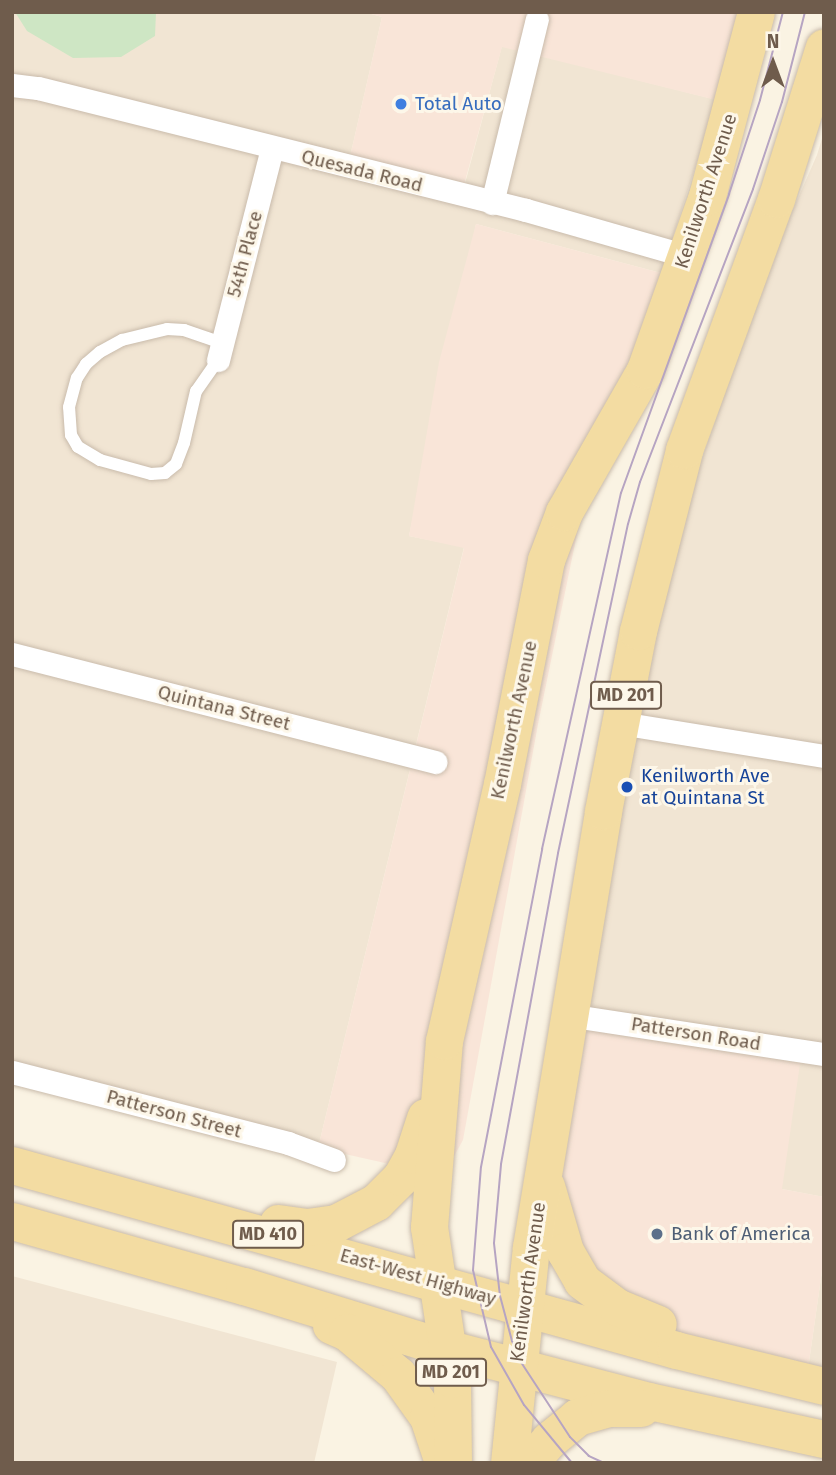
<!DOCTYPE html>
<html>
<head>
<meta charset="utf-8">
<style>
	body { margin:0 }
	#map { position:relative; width:836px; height:1475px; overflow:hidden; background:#faf3e3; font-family:"Fira Sans",sans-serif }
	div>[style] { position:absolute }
	.residential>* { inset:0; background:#f1e5d3 }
	.commercial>* { inset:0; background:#f9e5d8 }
	.green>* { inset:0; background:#cee6c4 }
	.roads { filter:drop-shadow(0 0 2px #c9bbab) drop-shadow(0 0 2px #c9bbab) }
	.lane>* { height:12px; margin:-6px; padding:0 6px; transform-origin:6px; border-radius:6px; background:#fff }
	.street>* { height:23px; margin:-11.5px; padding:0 11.5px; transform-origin:11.5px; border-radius:11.5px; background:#fff }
	.primary>* { height:37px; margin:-18.5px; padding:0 18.5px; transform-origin:18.5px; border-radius:18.5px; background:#f3dca2 }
	.tram>* { height:2px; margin:-1px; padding:0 1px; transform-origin:1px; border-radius:1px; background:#b6a4c2 }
	.dots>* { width:19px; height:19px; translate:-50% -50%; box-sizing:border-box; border:4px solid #fdf7e9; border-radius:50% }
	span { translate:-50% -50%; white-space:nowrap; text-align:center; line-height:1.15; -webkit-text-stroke:6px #fdf7e9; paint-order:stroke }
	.shield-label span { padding:2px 5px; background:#fdf7e9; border:2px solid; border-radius:5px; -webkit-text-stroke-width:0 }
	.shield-label { font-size:18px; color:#6f5c4c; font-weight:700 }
	.shop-label { font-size:19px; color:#366cbe }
	.left { translate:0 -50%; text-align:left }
	.street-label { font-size:19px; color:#6f5c4c }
	.transit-label { font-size:19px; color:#164399 }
	.service-label { font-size:19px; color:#4e5e75 }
	.frame { position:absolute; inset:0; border:14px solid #6f5c4c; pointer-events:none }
	.north { position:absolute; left:738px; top:28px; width:70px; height:70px; -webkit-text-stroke:5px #fdf7e9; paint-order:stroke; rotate:0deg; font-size:19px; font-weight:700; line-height:28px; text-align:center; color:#6f5c4c }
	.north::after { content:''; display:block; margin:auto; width:24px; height:32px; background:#6f5c4c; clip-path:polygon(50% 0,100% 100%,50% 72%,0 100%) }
</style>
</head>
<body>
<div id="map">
	<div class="residential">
		<div style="clip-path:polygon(12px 12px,364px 12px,382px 17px,349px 161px,463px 191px,502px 46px,717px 100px,661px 273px,476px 224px,409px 536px,464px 547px,318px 1148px,12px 1071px)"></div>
		<div style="clip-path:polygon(824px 132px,824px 1197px,782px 1189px,581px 1028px,616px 785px,701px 462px,769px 264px,817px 155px)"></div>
		<div style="clip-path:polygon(824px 1257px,824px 1378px,808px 1369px)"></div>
		<div style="clip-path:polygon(12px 1276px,337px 1362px,314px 1463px,12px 1463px)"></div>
	</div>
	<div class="commercial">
		<div style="clip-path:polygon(364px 12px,739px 12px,720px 101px,502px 47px,462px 192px,349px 161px,382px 17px)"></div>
		<div style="clip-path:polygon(476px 224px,661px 273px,578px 529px,538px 724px,463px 1140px,443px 1176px,318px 1148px,464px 548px,409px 536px,439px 362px)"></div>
		<div style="clip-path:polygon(581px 1028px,801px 1057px,782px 1189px,824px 1197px,824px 1257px,808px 1369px,692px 1338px,630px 1308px,590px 1279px,557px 1189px,567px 1148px)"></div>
	</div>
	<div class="green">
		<div style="clip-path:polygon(15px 12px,156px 12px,155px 36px,121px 57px,73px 58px,27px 31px)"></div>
	</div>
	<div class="roads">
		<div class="lane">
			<div style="left:218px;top:360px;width:38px;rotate:125deg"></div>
			<div style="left:196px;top:391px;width:53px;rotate:103deg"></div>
			<div style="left:184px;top:443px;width:22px;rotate:111deg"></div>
			<div style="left:176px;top:464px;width:14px;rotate:141deg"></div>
			<div style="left:165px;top:473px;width:14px;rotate:176deg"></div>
			<div style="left:151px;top:474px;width:53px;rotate:-164.6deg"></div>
			<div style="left:100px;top:460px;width:26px;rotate:-149deg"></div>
			<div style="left:78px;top:447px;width:14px;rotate:-120deg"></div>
			<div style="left:71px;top:435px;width:28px;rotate:-94deg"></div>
			<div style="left:69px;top:407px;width:30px;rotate:-75deg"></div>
			<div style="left:77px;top:378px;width:17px;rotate:-57deg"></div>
			<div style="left:86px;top:364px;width:18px;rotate:-41deg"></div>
			<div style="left:100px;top:352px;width:25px;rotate:-29deg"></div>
			<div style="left:122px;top:340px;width:46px;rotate:-13.7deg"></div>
			<div style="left:167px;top:329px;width:17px;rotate:3deg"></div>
			<div style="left:184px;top:330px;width:40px;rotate:18.9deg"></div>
		</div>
		<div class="street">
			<div style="left:12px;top:85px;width:26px;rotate:7deg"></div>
			<div style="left:38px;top:88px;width:503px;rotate:14.04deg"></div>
			<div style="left:526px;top:210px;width:166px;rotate:16deg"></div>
			<div style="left:492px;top:203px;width:189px;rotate:-76.3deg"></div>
			<div style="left:218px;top:360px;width:219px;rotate:-75.7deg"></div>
			<div style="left:12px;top:654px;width:437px;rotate:14.3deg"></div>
			<div style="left:620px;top:723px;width:207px;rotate:9.2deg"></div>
			<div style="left:568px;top:1015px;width:259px;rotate:8.7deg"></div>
			<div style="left:12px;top:1072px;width:285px;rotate:14.4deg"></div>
			<div style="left:288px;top:1143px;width:49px;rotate:20.3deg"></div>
		</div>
		<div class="primary">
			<div style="left:12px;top:1165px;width:689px;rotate:15.57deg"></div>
			<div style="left:676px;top:1350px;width:152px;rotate:13.7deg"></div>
			<div style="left:546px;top:1186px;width:68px;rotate:73.7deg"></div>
			<div style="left:565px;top:1251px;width:34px;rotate:60deg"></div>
			<div style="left:582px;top:1281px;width:44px;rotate:36.6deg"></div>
			<div style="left:617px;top:1307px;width:44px;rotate:22.5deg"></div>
			<div style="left:12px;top:1221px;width:241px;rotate:15.7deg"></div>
			<div style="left:244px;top:1286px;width:214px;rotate:17.1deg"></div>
			<div style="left:449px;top:1349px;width:207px;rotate:14.6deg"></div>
			<div style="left:649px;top:1401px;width:179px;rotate:12.3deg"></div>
			<div style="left:278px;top:1223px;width:29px;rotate:8deg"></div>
			<div style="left:307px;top:1227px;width:29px;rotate:-8deg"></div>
			<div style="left:336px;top:1223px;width:45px;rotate:-27.7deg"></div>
			<div style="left:376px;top:1202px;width:35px;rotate:-45deg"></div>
			<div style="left:401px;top:1177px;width:25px;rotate:-61deg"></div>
			<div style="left:413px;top:1155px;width:40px;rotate:-72deg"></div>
			<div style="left:331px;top:1325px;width:17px;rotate:24deg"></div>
			<div style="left:347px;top:1332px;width:67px;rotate:40.1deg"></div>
			<div style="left:398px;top:1375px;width:52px;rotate:54.5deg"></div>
			<div style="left:428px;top:1417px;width:47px;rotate:71.6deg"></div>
			<div style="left:453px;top:1463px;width:84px;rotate:-90.7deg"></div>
			<div style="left:452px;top:1379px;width:154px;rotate:-98.6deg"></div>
			<div style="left:429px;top:1227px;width:187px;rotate:-85.4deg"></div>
			<div style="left:444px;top:1041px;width:263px;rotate:-77.3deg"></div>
			<div style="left:502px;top:784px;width:228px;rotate:-78.9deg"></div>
			<div style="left:546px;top:560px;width:51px;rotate:-69.4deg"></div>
			<div style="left:564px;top:512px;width:163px;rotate:-60.3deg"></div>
			<div style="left:645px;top:370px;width:185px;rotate:-70.4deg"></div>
			<div style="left:707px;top:196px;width:190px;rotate:-75.1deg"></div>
			<div style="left:509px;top:1463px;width:217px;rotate:-84.2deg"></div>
			<div style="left:531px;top:1247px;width:442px;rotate:-80.6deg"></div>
			<div style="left:603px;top:811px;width:183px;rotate:-79deg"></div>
			<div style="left:638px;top:631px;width:187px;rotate:-75.7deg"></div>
			<div style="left:684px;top:450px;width:267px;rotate:-69.9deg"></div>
			<div style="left:776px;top:199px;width:159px;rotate:-72.5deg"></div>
			<div style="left:529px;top:1463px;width:30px;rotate:-49deg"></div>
			<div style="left:549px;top:1440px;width:36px;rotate:-39deg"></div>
			<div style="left:577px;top:1417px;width:33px;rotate:-16deg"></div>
			<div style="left:609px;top:1408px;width:32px"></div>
		</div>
	</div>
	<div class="tram">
		<div style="left:572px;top:1463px;width:75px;rotate:-129.6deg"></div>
		<div style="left:524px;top:1405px;width:67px;rotate:-119.6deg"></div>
		<div style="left:491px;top:1347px;width:79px;rotate:-103.2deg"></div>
		<div style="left:473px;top:1270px;width:103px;rotate:-85.6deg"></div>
		<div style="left:481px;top:1167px;width:324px;rotate:-79.1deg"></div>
		<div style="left:542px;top:849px;width:365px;rotate:-77.5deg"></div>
		<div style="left:621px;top:493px;width:318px;rotate:-70.1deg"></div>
		<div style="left:729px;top:194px;width:99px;rotate:-71.7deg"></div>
		<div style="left:760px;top:100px;width:91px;rotate:-75.4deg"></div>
		<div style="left:604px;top:1463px;width:17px;rotate:-155deg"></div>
		<div style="left:589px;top:1456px;width:27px;rotate:-135deg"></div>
		<div style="left:570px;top:1437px;width:90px;rotate:-123.2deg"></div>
		<div style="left:521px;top:1362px;width:23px;rotate:-113deg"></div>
		<div style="left:512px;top:1341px;width:47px;rotate:-104.9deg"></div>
		<div style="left:500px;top:1296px;width:53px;rotate:-96.5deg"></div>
		<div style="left:494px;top:1243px;width:79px;rotate:-84.9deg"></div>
		<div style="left:501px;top:1164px;width:316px;rotate:-79.6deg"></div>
		<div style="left:558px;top:853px;width:336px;rotate:-78deg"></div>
		<div style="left:628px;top:524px;width:44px;rotate:-74.1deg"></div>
		<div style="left:640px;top:482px;width:314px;rotate:-68.9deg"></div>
		<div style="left:753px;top:189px;width:92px;rotate:-71.6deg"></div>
		<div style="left:782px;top:102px;width:93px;rotate:-75.7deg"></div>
	</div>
	<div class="dots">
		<div style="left:401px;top:104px;background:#3f7fe0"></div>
		<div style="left:627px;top:787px;background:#1a4fb4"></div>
		<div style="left:657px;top:1234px;background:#5c6f8a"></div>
	</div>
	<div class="shield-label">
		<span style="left:626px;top:695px">MD 201</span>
		<span style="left:268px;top:1234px">MD 410</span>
		<span style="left:451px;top:1372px">MD 201</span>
	</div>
	<div class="shop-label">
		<span class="left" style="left:415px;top:104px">Total Auto</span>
	</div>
	<div class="street-label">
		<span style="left:362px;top:171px;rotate:14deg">Quesada Road</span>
		<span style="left:706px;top:191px;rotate:-72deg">Kenilworth Avenue</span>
		<span style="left:245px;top:254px;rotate:-75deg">54th Place</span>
		<span style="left:224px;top:708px;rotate:14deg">Quintana Street</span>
		<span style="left:514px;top:720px;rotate:-78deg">Kenilworth Avenue</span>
		<span style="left:696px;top:1034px;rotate:9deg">Patterson Road</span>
		<span style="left:174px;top:1114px;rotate:15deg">Patterson Street</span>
		<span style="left:418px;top:1277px;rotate:16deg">East-West Highway</span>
		<span style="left:528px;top:1282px;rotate:-82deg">Kenilworth Avenue</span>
	</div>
	<div class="transit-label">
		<span class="left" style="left:641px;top:787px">Kenilworth Ave<br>at Quintana St</span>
	</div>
	<div class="service-label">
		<span class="left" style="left:671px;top:1234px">Bank of America</span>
	</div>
	<div class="frame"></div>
	<div class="north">N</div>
</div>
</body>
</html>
